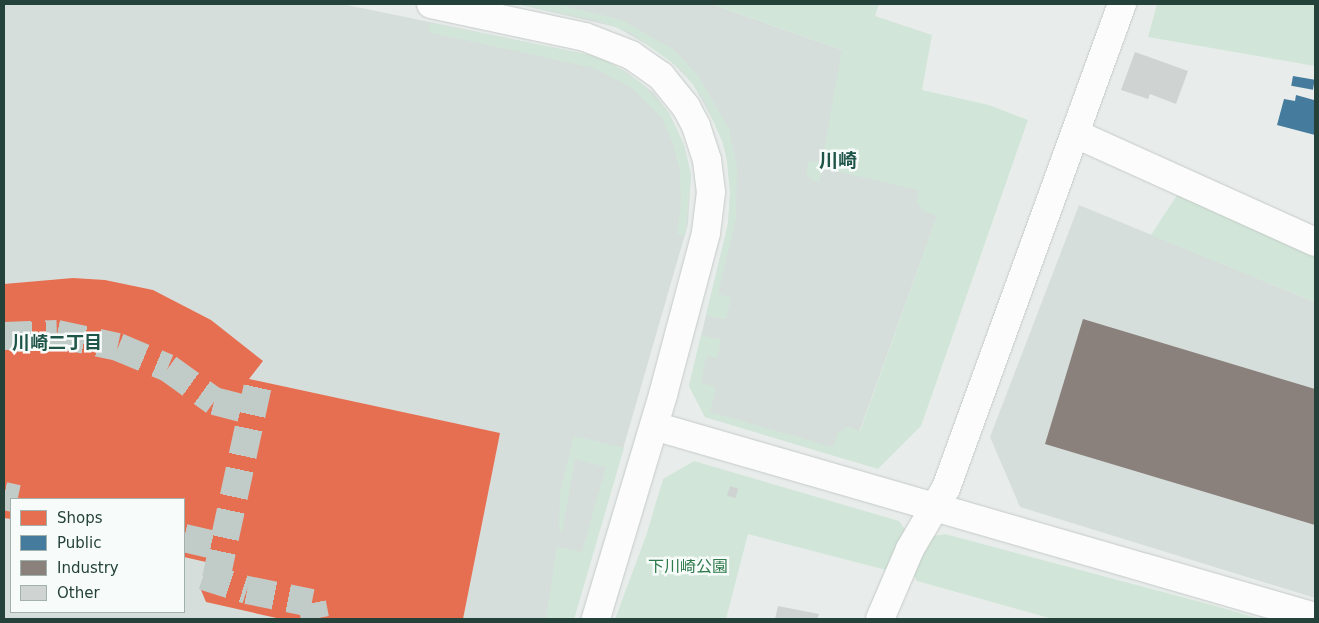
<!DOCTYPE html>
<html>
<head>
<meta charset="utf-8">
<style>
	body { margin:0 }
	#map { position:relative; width:1319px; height:623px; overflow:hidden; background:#e8edeb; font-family:"DejaVu Sans","Noto Sans JP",sans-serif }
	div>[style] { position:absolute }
	.built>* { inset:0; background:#d6dedb }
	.green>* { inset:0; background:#d1e6d8 }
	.shops>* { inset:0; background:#e76f51 }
	.public>* { inset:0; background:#457b9d; transform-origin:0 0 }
	.industry>* { inset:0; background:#8a817c }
	.building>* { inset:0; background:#cfd4d2; transform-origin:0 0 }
	.minor-tunnel>* { height:28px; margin-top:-14px; transform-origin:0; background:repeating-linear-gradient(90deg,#c1cbc8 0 28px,transparent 0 42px) }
	.roads { filter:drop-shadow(0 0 1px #c5cac8) drop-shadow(0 0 1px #c5cac8) }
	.minor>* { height:28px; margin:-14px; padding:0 14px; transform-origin:14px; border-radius:14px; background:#fcfcfc }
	span { translate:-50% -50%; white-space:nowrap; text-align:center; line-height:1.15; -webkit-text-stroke:5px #f7fbf9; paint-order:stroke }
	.park-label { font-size:16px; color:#2d7a4b }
	.neighbourhood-label { font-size:18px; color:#1f5548; font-weight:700 }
	.quarter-label { font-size:19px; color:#1f5548; font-weight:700 }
	.frame { position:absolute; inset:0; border:5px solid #24423a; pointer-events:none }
	.legend { position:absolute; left:10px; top:498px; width:175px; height:115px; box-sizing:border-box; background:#f7fbf9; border:1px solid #a3b1ad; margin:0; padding:6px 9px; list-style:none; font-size:15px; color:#24423a }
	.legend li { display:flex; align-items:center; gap:10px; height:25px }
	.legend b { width:25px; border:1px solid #a3b1ad }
</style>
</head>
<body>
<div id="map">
	<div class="built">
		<div style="clip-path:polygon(evenodd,4px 4px,342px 4px,590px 55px,625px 71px,654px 93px,669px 113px,684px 145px,691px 175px,688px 224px,574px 619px,4px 619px,4px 4px,11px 499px,184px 499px,184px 612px,11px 612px,11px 499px)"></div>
		<div style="clip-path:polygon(516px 4px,711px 4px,842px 50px,951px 178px,849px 460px,705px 417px,689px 386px,728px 224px,730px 194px,729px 169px,721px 135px,693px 84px,665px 55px,616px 27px)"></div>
		<div style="clip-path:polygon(1079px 205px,1315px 302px,1315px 598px,1020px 507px,990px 437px)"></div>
	</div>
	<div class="green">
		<div style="clip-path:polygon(516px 4px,557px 4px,622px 20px,674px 50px,699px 77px,729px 129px,737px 167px,736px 219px,718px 294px,731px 297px,726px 319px,706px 315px,728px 224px,730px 194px,726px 151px,705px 101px,682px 70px,631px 33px,596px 20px)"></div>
		<div style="clip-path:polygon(711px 4px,879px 4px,875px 16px,932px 35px,922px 90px,989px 105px,1028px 120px,921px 426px,878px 469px,705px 417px,689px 386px,701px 335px,721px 340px,717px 358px,706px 356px,701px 383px,713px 386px,715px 392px,710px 412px,833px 447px,838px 433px,847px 427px,860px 431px,937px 216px,923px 211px,917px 202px,919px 190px,822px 168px,819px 182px,812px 180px,806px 173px,809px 161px,822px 162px,842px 50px)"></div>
		<div style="clip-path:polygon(1157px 4px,1315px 4px,1315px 66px,1148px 37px)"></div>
		<div style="clip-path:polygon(430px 23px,590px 55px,609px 62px,641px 83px,669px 113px,684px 145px,691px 175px,685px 237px,677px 233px,681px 206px,680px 170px,673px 143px,661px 117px,631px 87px,594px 68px,428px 32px)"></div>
		<div style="clip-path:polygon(1181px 189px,1315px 251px,1315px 302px,1151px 235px)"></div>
		<div style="clip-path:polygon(574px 436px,624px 448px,574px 619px,546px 619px,557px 547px,582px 552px,606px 467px,575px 459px,562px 532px,559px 530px,560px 494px)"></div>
		<div style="clip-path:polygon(694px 461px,899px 521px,906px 531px,890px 571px,748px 534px,726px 619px,615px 619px,646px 536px,663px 479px)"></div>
		<div style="clip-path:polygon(945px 534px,1212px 605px,1260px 619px,1053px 619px,917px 581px,912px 573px,929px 537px)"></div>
	</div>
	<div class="shops">
		<div style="clip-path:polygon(73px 278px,105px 280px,153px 290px,211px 320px,263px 361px,249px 379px,500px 433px,463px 619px,281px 619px,206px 602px,201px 590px,206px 562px,184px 557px,184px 499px,11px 499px,11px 519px,4px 518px,4px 284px)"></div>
	</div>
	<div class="public">
		<div style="left:1293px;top:76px;width:22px;height:10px;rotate:10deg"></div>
		<div style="clip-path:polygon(1296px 95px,1314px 100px,1315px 135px,1277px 125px,1284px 99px,1295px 101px)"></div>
	</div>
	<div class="industry">
		<div style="clip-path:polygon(1083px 319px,1315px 389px,1315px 525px,1045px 444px)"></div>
	</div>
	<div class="building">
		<div style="clip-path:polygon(1135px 52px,1188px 71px,1176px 104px,1150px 94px,1148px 99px,1121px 90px)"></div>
		<div style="left:730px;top:486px;width:9px;height:10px;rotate:18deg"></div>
		<div style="clip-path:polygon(778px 606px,819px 614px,817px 619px,775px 619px)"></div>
	</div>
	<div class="minor-tunnel">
		<div style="left:4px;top:336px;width:53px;rotate:-2.2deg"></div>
		<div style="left:57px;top:334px;width:62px;rotate:12deg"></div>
		<div style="left:118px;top:347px;width:54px;rotate:22.8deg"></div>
		<div style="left:168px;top:368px;width:57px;rotate:35.7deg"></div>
		<div style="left:214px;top:401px;width:40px;rotate:14.4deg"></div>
		<div style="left:4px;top:496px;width:14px;rotate:12deg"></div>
		<div style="left:184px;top:538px;width:40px;rotate:13deg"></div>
		<div style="left:203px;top:576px;width:46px;rotate:17.7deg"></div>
		<div style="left:247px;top:590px;width:66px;rotate:11.3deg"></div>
		<div style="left:312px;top:603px;width:16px;rotate:79deg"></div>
		<div style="left:216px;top:579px;width:204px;rotate:-77.8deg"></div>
	</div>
	<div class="roads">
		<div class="minor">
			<div style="left:431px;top:4px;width:157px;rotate:12.1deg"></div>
			<div style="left:585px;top:37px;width:49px;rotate:21.4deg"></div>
			<div style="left:631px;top:55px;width:37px;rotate:35deg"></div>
			<div style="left:661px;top:76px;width:40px;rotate:51deg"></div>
			<div style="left:686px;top:107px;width:21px;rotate:62deg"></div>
			<div style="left:696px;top:126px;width:36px;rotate:72deg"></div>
			<div style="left:707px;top:160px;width:32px;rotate:83deg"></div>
			<div style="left:711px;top:192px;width:41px;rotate:97deg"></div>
			<div style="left:706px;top:233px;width:168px;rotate:104.9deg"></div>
			<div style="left:663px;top:395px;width:234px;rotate:106.7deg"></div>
			<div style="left:1076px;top:134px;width:262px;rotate:24.3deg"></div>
			<div style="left:654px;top:426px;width:688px;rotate:16.12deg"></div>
			<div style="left:880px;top:619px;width:76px;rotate:-66.8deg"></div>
			<div style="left:910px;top:549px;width:71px;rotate:-59.5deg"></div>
			<div style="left:946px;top:488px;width:515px;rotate:-70.02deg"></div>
		</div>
	</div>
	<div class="park-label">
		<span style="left:688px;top:567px">下川崎公園</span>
	</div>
	<div class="neighbourhood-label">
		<span style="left:57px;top:343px">川崎二丁目</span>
	</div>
	<div class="quarter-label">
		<span style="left:838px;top:161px">川崎</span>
	</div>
	<div class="frame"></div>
	<ul class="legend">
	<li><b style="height:14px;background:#e76f51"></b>Shops</li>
	<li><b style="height:14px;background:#457b9d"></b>Public</li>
	<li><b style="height:14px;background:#8a817c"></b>Industry</li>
	<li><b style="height:14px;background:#cfd4d2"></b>Other</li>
	</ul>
</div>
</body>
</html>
